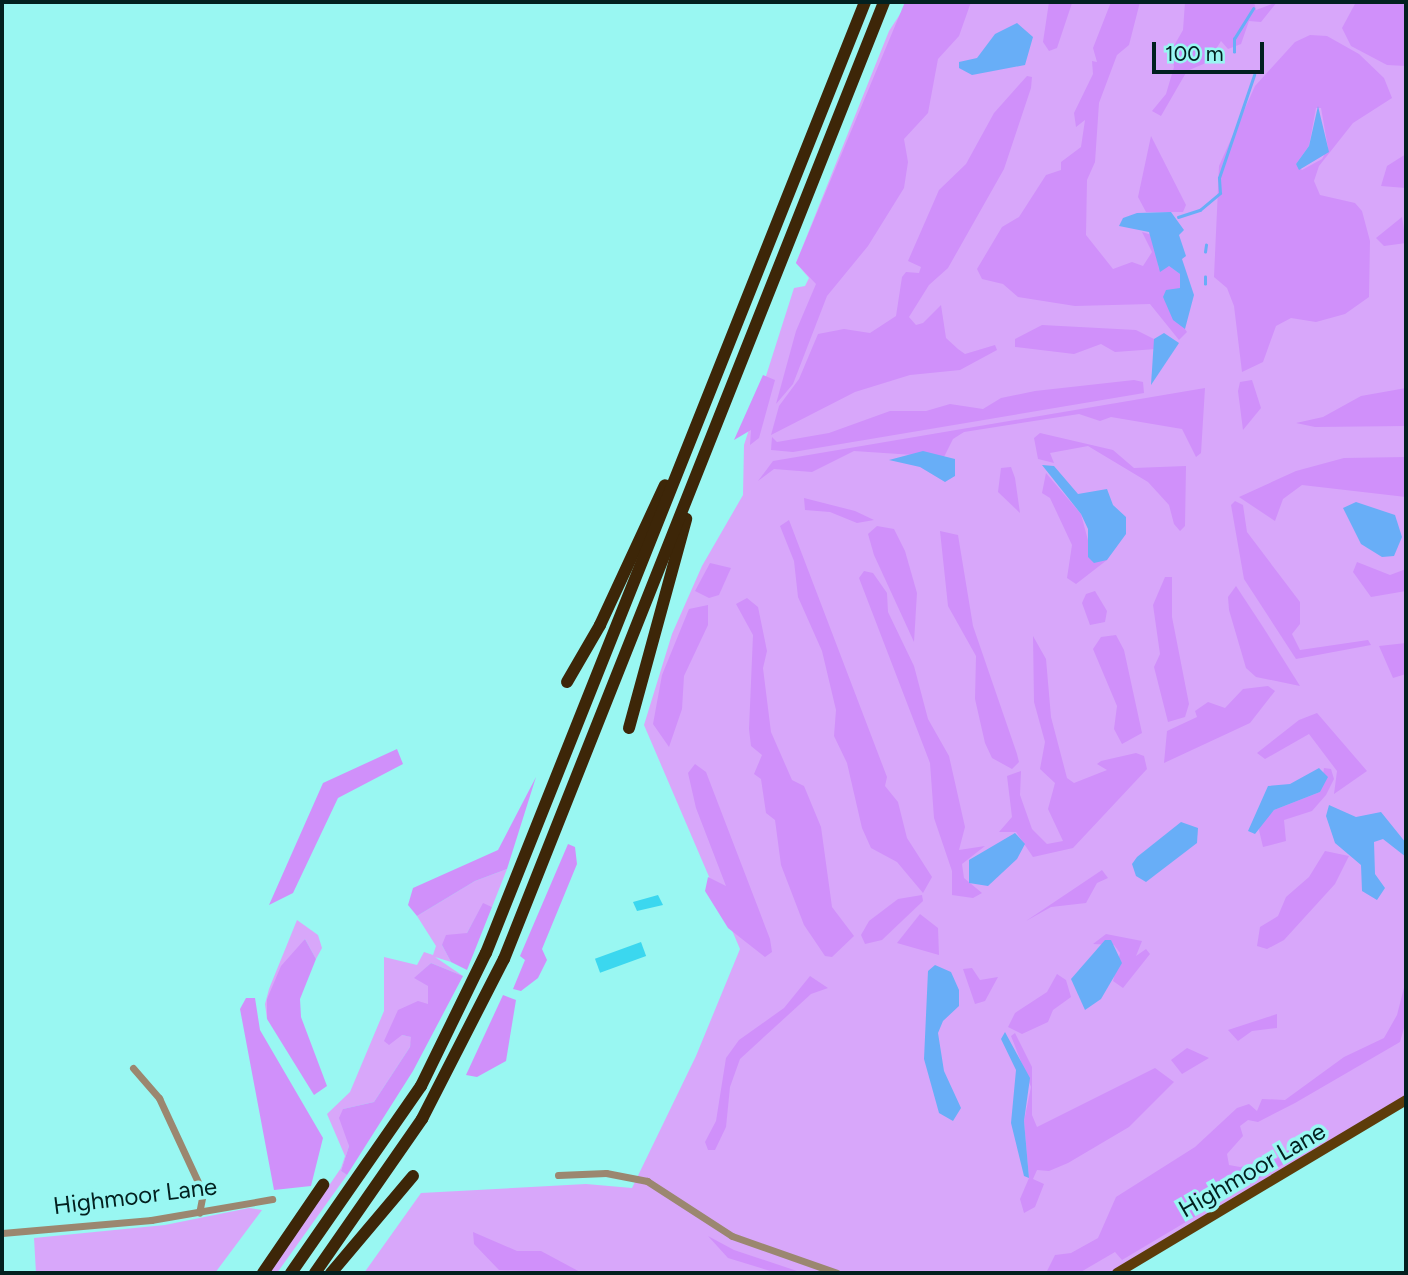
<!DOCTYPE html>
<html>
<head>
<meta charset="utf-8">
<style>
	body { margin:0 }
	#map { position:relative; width:1408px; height:1275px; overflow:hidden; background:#99f7f2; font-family:Figtree,sans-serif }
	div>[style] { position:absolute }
	.green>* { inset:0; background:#d8a7fa }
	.forest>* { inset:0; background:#d090fa }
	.water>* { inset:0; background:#68aef7 }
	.stream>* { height:2.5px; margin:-1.25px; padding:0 1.25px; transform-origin:1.25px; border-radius:1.25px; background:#68aef7 }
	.building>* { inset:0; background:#3bd7ef; transform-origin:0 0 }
	.minor>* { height:7px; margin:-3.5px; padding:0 3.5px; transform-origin:3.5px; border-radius:3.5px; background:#9b8770 }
	.primary>* { height:10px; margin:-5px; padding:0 5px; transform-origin:5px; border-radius:5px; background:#5d3c0a }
	.motorway>* { height:12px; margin:-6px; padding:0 6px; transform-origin:6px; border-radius:6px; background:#3d2608 }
	span { translate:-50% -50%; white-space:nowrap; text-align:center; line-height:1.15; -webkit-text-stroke:7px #99f7f2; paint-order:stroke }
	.street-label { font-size:24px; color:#02201f }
	.frame { position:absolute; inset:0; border:4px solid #02201f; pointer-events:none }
	.scale { position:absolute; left:1152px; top:42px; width:112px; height:32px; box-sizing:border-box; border:4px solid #02201f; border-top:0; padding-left:9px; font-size:21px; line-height:24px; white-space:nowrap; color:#02201f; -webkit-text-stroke:5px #99f7f2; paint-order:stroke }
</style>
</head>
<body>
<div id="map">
	<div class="green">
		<div style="clip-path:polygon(908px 2px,1406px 2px,1406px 1100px,1117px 1273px,364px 1273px,421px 1193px,586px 1184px,632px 1188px,696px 1056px,740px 949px,644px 725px,672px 634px,702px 566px,743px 495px,744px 445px,794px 288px,805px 286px,809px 278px,796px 263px,889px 31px)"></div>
		<div style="clip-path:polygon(507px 869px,492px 907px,483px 904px,467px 933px,442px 945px,451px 962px,435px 957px,463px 976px,431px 963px,415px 978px,429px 986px,428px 1005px,402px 1035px,412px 1037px,410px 1047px,374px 1102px,343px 1109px,349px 1146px,341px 1171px,347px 1175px,277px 1273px,269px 1273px,341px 1168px,345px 1156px,327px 1114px,350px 1092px,384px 1011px,384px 957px,417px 965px,424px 952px,433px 955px,436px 946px,417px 916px,475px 881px)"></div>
		<div style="clip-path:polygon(297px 920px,318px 935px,322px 948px,316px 959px,305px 939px,267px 999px,267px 1019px,265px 1004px,269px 989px)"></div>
		<div style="clip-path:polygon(249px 1208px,262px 1210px,215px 1273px,36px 1273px,34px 1238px,165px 1225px)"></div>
	</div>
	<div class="forest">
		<div style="clip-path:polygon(905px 2px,971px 2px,959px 36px,938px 59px,928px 113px,904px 139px,908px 162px,904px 188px,868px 246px,827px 296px,793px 384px,776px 404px,796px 331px,816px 284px,796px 263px)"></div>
		<div style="clip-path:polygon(1049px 2px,1072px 3px,1057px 48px,1049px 51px,1043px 42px)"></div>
		<div style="clip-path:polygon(1111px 2px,1140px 2px,1129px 45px,1117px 55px,1099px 103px,1095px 162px,1087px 180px,1086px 235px,1113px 269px,1132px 262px,1143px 266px,1152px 252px,1142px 232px,1152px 235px,1159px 269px,1169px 266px,1180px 274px,1180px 288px,1163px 297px,1187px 332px,1179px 340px,1150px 304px,1075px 306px,1018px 297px,1003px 284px,982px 279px,977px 269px,1002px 227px,1019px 217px,1046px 175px,1061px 170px,1061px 162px,1081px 147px,1085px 120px,1076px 127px,1074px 113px,1093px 74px,1092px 61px,1097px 62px,1093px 48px)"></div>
		<div style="clip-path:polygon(1185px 2px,1254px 2px,1256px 10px,1277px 2px,1261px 22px,1249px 21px,1241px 44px,1228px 49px,1221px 41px,1208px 62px,1187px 71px,1161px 116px,1152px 111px,1166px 94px,1174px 67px,1171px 51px,1183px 30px)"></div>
		<div style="clip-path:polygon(1356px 2px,1406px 2px,1406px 66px,1387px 65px,1351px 46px,1342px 28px)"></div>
		<div style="clip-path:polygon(evenodd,1310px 35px,1327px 36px,1359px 54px,1384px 78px,1392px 98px,1353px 123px,1319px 166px,1314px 181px,1320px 195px,1355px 203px,1362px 211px,1370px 241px,1369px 297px,1345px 314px,1316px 322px,1291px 318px,1276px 326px,1263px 362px,1242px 372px,1234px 306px,1227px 288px,1214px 277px,1219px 166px,1255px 86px,1295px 42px,1310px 35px,1316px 108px,1321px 108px,1328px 148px,1322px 159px,1302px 170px,1296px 164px,1309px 146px,1316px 108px)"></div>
		<div style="clip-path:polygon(1027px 76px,1032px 77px,1031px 88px,1004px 169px,948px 268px,929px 285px,909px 317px,916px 325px,923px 323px,941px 305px,946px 338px,958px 349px,965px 354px,995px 345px,997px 350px,960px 370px,910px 375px,855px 392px,771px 435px,779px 406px,799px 379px,818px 334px,844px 329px,870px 333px,896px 316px,902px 277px,906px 272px,919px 273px,921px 267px,908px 261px,939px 190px,966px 164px,994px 113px)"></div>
		<div style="clip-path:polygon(1151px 136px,1186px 205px,1183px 212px,1146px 212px,1138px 197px)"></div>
		<div style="clip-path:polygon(1406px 154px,1406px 188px,1381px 186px,1387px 166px)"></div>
		<div style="clip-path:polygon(1402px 217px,1406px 243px,1384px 246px,1376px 238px)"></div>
		<div style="clip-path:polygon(1042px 325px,1136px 330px,1154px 339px,1156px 349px,1115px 352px,1101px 344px,1074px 354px,1015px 347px,1015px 339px)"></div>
		<div style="clip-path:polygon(763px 375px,775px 380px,759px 438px,750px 445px,751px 430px,734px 440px)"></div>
		<div style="clip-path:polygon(1134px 380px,1143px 382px,1144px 393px,793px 452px,771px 450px,772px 437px,777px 442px,829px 433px,890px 411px,926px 411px,950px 404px,983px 409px,1001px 398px,1035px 391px)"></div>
		<div style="clip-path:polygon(1252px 380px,1261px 408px,1243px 430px,1238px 391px,1240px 382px)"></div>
		<div style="clip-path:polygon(1205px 388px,1201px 453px,1196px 457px,1182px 429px,1111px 417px,1100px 421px,1079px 414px,964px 432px,953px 439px,944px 457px,854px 451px,812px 472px,774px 469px,758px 481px,773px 461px)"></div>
		<div style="clip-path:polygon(1406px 388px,1406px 426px,1315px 427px,1296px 423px,1323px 417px,1361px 396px)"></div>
		<div style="clip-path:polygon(1040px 433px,1113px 450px,1134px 468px,1186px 466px,1185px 526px,1180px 531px,1174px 524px,1169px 505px,1148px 482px,1088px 446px,1050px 453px,1054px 463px,1038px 459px,1034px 438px)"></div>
		<div style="clip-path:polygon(1406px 457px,1406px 497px,1302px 485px,1283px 499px,1275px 521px,1239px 497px,1296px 471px,1344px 458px)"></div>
		<div style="clip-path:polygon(1011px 467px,1015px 478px,1020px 513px,998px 492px,1001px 468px)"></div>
		<div style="clip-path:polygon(1046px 473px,1081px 514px,1090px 548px,1107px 560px,1076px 584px,1067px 578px,1072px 545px,1050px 498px,1042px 493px)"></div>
		<div style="clip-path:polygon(804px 498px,855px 511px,874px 520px,857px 523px,830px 512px,805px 510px)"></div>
		<div style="clip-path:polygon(1235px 501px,1243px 505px,1247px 532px,1300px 602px,1300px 624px,1292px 634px,1300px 650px,1368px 640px,1371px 645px,1296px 659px,1244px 579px,1231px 505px)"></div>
		<div style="clip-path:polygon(789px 520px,887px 777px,885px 786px,898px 802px,907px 838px,932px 877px,923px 893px,897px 862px,871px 848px,862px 828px,847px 763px,834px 736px,836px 710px,822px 651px,798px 597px,794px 561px,780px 526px)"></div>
		<div style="clip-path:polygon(877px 526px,894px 529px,905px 551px,917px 593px,914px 642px,874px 555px,868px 534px)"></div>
		<div style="clip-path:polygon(940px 531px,958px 535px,973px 626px,1017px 754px,1019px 762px,1012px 769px,992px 758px,985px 743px,975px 699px,976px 656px,948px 606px)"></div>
		<div style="clip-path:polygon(1357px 562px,1390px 575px,1406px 569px,1406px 591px,1371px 597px,1353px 572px)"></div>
		<div style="clip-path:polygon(710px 563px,731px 568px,719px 595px,709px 598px,695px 591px)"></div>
		<div style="clip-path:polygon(864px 571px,873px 573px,887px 593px,888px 612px,914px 666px,928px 719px,949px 756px,965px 827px,959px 850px,985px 846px,962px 864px,964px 878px,982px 893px,973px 898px,952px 895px,952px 871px,934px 818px,930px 763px,859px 578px)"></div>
		<div style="clip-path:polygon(1165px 577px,1172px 577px,1172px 617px,1189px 704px,1185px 717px,1168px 722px,1154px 667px,1160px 654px,1153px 605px)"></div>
		<div style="clip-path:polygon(1236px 586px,1263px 627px,1300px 686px,1256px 677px,1246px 668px,1229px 610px,1228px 597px)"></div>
		<div style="clip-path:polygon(1095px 591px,1107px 611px,1105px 622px,1090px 625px,1082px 603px,1086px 594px)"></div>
		<div style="clip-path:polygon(747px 598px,758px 607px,767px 651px,763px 668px,771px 732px,792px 780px,804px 786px,821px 827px,832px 907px,854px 936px,832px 957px,825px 956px,804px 925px,781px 865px,775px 820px,766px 813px,761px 779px,754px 774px,762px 755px,751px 746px,749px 729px,753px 635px,736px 604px)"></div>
		<div style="clip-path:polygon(708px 605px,708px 625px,684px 676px,682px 709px,669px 747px,653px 724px,662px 675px,689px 609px)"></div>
		<div style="clip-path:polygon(1116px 635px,1124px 650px,1142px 733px,1122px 744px,1114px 729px,1117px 706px,1093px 649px,1101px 637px)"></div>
		<div style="clip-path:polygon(1033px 636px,1046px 659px,1051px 717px,1067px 778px,1074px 783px,1107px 770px,1097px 764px,1101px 761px,1136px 753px,1144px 756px,1147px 769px,1073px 848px,1033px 857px,1016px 832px,999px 832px,1012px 817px,1007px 776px,1021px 771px,1020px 795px,1032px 829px,1047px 844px,1063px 841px,1048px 809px,1055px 783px,1040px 769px,1045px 742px,1034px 702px)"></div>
		<div style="clip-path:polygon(1406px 643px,1406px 674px,1393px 678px,1379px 646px)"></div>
		<div style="clip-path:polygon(1268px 686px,1275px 691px,1250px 723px,1164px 763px,1167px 731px,1197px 717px,1195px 711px,1208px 702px,1225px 708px,1243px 689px)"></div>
		<div style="clip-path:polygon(1317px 713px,1367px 771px,1334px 794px,1337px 771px,1309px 734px,1265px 759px,1257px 753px,1299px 720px)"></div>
		<div style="clip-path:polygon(397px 749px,403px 764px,338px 798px,293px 893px,269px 905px,323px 783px)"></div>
		<div style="clip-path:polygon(695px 764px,706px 772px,770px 939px,772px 952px,765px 957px,728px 928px,705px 891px,708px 877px,726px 886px,696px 808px,688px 773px)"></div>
		<div style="clip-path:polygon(1324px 768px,1331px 769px,1334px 779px,1326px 795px,1312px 811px,1284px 820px,1286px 841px,1263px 847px,1258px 826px,1274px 810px,1320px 792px)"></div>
		<div style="clip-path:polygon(536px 777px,507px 869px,475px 881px,417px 916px,408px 905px,413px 888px,498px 850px)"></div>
		<div style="clip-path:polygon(568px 844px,575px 847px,577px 864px,542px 949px,547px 960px,538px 978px,521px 991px,513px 989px,525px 960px,520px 956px)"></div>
		<div style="clip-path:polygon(1325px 851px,1349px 856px,1335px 884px,1284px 940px,1267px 949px,1257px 946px,1260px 927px,1278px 916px,1286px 897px,1309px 877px)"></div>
		<div style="clip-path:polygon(1102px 870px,1108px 878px,1097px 883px,1086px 903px,1051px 907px,1026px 921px)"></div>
		<div style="clip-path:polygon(922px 895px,923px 901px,882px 940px,865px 944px,861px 935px,869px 921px,898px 899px)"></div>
		<div style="clip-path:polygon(483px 903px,492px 907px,467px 970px,451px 962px,442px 945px,446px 935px,467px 933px)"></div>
		<div style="clip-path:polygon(920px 914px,938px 928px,939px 955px,897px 943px)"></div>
		<div style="clip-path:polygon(1106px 934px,1142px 941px,1136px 956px,1146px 949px,1150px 954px,1123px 988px,1113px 981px,1120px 953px,1114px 945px,1093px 944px)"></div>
		<div style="clip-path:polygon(305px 939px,316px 959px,300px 999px,301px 1017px,327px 1086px,314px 1095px,267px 1019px,267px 999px,281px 966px)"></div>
		<div style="clip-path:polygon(431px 963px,463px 976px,413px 1071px,347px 1175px,341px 1171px,349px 1146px,339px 1118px,343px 1109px,374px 1102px,410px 1047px,411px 1037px,402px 1035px,389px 1045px,384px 1041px,398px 1010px,418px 1001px,428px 1004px,428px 986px,414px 978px)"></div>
		<div style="clip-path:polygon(972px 968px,980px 980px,998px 977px,985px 1001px,975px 1004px,963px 969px)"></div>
		<div style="clip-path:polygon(1057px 974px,1066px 980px,1071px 997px,1053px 1010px,1048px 1022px,1022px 1034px,1008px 1027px,1015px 1013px,1047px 992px)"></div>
		<div style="clip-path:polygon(810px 976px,828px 988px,811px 994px,740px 1059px,730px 1087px,726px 1127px,715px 1150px,708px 1150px,705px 1142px,716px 1121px,726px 1058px,739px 1040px,784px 1008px)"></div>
		<div style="clip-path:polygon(1406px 980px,1406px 1021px,1400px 1042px,1295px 1103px,1258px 1122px,1248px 1120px,1240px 1126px,1243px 1136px,1227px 1154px,1229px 1165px,1240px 1167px,1276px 1159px,1292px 1148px,1297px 1156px,1122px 1260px,1115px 1252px,1079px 1273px,1046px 1273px,1055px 1255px,1071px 1253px,1098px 1238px,1116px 1197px,1195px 1147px,1237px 1108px,1249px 1104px,1257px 1111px,1262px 1099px,1285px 1100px,1344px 1057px,1384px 1038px,1397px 1015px)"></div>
		<div style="clip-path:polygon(503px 995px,516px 1000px,506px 1061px,477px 1077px,466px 1075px)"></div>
		<div style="clip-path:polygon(246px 998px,255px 998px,260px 1030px,323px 1138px,311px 1186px,274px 1190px,240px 1009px)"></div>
		<div style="clip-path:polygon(1277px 1014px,1277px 1028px,1252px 1031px,1238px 1041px,1228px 1030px)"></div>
		<div style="clip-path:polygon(1015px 1033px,1032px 1067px,1032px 1115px,1037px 1127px,1155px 1068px,1174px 1082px,1129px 1127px,1068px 1163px,1049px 1171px,1037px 1170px,1033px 1179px,1044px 1184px,1035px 1207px,1024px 1213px,1020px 1199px,1029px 1178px,1024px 1121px,1031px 1087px,1011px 1036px)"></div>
		<div style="clip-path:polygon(1187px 1048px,1209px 1058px,1182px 1074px,1171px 1060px)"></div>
		<div style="clip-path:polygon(473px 1232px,517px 1251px,541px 1251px,582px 1273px,499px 1270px,474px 1244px)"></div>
		<div style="clip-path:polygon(708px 1236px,734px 1250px,803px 1273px,777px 1273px,728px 1258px)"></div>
	</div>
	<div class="water">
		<div style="clip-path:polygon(1017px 23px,1033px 37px,1025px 65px,972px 75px,959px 68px,959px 62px,977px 58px,995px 34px)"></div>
		<div style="clip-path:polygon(1318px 106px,1329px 152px,1299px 170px,1296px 164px,1309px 146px)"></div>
		<div style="clip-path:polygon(1171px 212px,1184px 230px,1179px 235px,1186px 256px,1182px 259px,1194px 295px,1185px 329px,1173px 320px,1163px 297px,1166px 290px,1180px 288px,1180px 274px,1169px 266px,1160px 272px,1149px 232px,1119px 226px,1123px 218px,1137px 213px)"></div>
		<div style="clip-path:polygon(1164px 333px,1179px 343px,1151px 385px,1154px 339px)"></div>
		<div style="clip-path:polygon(923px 451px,955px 459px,955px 476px,945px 482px,920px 467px,889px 460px)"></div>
		<div style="clip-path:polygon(1042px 465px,1054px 466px,1078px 494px,1107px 489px,1113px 505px,1126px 517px,1126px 534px,1107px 560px,1094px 563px,1088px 557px,1088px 529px,1081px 514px)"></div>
		<div style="clip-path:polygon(1356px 502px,1395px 515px,1402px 537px,1394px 556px,1382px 557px,1361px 544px,1343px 508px)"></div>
		<div style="clip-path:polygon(1319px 768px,1328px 777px,1320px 792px,1274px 810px,1255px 834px,1248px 831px,1268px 786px,1290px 784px)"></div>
		<div style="clip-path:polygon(1329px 805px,1356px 817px,1381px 812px,1406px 843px,1406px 857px,1383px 839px,1374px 842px,1375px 874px,1385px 888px,1377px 900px,1362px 891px,1361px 865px,1335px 843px,1326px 816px)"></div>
		<div style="clip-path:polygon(1181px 822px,1198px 828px,1197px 843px,1146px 882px,1136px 876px,1132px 864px,1137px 857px)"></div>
		<div style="clip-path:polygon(1015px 833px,1025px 844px,1017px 859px,988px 886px,969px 883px,969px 860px)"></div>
		<div style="clip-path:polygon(1105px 940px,1111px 940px,1122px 963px,1101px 999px,1085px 1010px,1071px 979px)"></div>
		<div style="clip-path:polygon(935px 965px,951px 972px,959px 990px,959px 1006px,943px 1021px,938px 1033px,944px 1071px,961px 1108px,953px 1121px,939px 1113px,924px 1059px,928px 971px)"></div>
		<div style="clip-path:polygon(1005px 1032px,1030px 1078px,1024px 1121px,1029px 1178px,1024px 1176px,1011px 1123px,1016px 1070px,1001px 1039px)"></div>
	</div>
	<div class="stream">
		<div style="left:1234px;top:52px;width:13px;rotate:-90deg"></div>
		<div style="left:1234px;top:39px;width:36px;rotate:-58deg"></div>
		<div style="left:1178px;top:217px;width:23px;rotate:-18deg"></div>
		<div style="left:1200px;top:210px;width:26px;rotate:-40deg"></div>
		<div style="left:1220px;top:193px;width:15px;rotate:-94deg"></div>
		<div style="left:1219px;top:178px;width:109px;rotate:-71.2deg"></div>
		<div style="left:1205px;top:252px;width:7px;rotate:-82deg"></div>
		<div style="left:1205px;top:284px;width:7px;rotate:-90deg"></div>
	</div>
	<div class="building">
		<div style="clip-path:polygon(658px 895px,663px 905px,637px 911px,633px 902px)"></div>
		<div style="left:641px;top:942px;width:15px;height:49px;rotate:70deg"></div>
	</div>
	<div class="minor">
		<div style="left:133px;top:1068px;width:40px;rotate:49deg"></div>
		<div style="left:159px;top:1098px;width:105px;rotate:65.1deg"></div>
		<div style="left:203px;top:1193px;width:20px;rotate:101deg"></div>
		<div style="left:558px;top:1175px;width:48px;rotate:-2.4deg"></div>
		<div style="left:606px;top:1173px;width:42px;rotate:11deg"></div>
		<div style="left:647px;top:1181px;width:101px;rotate:32.9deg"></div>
		<div style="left:732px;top:1236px;width:111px;rotate:19.4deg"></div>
		<div style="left:2px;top:1233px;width:150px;rotate:-5deg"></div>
		<div style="left:151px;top:1220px;width:123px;rotate:-9.8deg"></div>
	</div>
	<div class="primary">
		<div style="left:1117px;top:1273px;width:337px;rotate:-30.9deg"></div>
	</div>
	<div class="motorway">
		<div style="left:567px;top:682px;width:66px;rotate:-59.9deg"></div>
		<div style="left:600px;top:625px;width:154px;rotate:-65.1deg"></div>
		<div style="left:629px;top:728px;width:217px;rotate:-74.7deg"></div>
		<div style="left:263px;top:1273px;width:107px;rotate:-55.7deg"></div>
		<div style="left:291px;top:1273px;width:228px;rotate:-55.2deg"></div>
		<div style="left:421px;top:1086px;width:148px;rotate:-64deg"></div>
		<div style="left:486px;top:953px;width:1024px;rotate:-68.27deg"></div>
		<div style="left:315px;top:1273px;width:188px;rotate:-55.2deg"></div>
		<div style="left:422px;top:1119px;width:180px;rotate:-62.9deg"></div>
		<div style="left:504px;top:959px;width:1030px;rotate:-68.34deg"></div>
		<div style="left:331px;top:1273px;width:127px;rotate:-49.8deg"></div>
	</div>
	<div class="street-label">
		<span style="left:1252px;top:1170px;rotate:-30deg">Highmoor Lane</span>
		<span style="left:135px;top:1196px;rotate:-7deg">Highmoor Lane</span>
	</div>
	<div class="frame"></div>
	<div class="scale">100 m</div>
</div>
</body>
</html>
